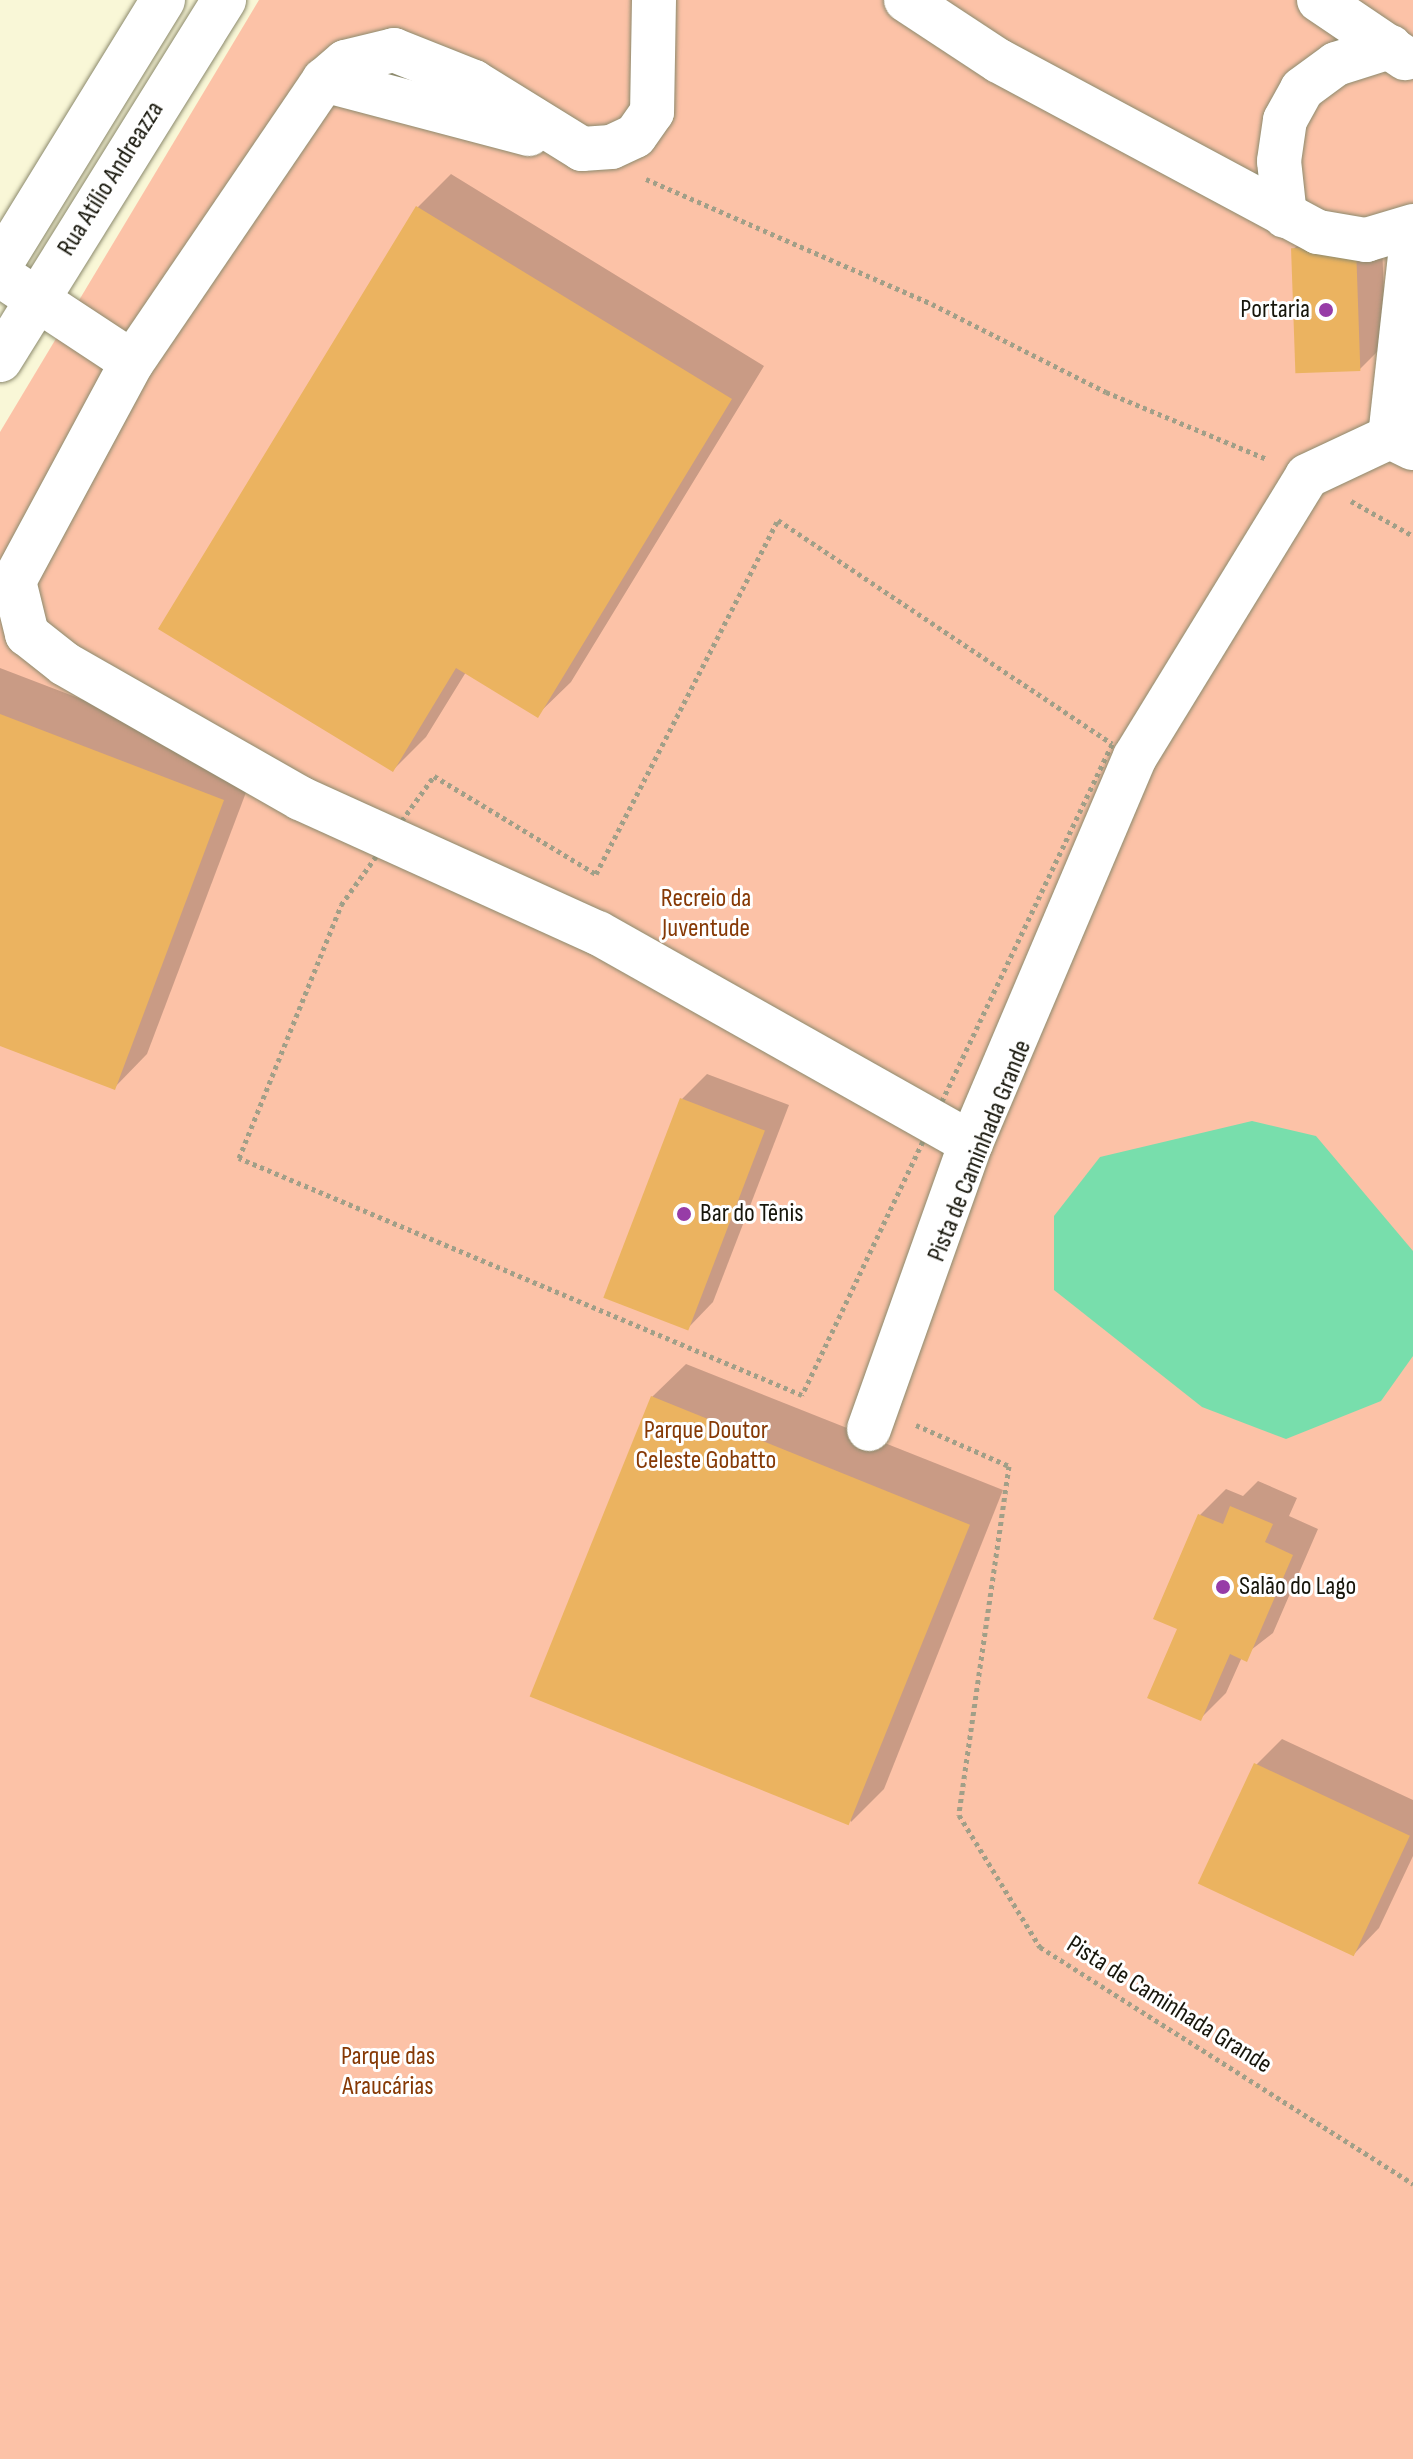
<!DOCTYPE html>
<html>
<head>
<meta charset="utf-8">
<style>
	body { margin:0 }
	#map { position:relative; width:1413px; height:2459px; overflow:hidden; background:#f9f7d7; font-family:"Sofia Sans Condensed",sans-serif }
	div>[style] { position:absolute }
	.green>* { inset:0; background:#fcc2a7 }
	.water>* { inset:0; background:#78deac }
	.shadow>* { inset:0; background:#0003 }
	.building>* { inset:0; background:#ebb360; transform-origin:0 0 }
	.path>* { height:5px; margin-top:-2.5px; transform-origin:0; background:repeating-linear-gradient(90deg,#a19f88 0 4px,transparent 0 8px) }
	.roads { filter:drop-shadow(0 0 2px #8b896c) drop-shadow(0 0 2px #8b896c) }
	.minor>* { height:44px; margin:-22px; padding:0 22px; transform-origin:22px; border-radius:22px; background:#fff }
	.major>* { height:44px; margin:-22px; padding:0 22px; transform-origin:22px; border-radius:22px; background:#fff }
	.dots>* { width:22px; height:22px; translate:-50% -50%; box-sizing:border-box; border:4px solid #fff; border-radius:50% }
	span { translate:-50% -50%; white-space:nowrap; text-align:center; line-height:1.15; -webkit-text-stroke:6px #fff; paint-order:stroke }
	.street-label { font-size:26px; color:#17160b }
	.poi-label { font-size:26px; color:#17160b }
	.right { translate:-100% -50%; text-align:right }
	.left { translate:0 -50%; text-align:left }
	.park-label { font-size:26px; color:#863905 }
</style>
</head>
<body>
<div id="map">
	<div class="green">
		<div style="clip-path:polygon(259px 0,1413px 0,1413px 2459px,0 2459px,0 432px)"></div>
	</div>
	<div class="water">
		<div style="clip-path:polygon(1252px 1121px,1316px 1136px,1413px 1251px,1413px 1356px,1381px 1401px,1286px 1439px,1202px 1407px,1054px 1290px,1054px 1216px,1100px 1157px)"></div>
	</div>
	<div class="shadow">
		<div style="clip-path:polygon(451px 174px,764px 366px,571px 682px,537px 715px,466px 672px,426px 737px,393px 770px,417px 208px)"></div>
		<div style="clip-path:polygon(1381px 221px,1386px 343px,1360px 369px,1293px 250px,1318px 224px)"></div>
		<div style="clip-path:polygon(0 668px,256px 766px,147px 1054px,114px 1088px,0 1044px)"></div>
		<div style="clip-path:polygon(707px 1074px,789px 1105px,713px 1302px,688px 1328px,681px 1100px)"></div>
		<div style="clip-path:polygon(686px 1364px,1003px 1490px,884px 1789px,851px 1822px,652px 1397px)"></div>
		<div style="clip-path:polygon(1258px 1481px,1297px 1498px,1289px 1516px,1318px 1529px,1273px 1633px,1242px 1657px,1226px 1693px,1200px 1719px,1179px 1628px,1155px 1618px,1200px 1515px,1226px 1489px,1243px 1496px)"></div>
		<div style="clip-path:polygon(1282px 1739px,1413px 1800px,1413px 1856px,1379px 1928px,1354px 1954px,1256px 1765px)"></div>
	</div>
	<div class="building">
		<div style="clip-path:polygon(416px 206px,732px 399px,538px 718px,456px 668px,393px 772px,158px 629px)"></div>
		<div style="left:1356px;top:246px;width:125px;height:65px;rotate:88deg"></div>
		<div style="clip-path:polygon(0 714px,224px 800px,115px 1090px,0 1046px)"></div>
		<div style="left:680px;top:1098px;width:91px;height:214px;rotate:21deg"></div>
		<div style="left:651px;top:1396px;width:344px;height:324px;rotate:22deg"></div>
		<div style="clip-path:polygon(1230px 1506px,1273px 1524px,1265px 1542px,1293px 1555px,1247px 1662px,1230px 1654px,1201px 1721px,1147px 1698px,1177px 1629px,1153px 1619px,1198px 1514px,1223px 1524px)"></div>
		<div style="left:1254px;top:1763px;width:172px;height:133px;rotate:25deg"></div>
	</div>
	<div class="path">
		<div style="left:646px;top:179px;width:312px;rotate:23.6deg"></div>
		<div style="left:932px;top:304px;width:195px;rotate:26.8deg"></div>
		<div style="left:1106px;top:392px;width:174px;rotate:22.6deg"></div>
		<div style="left:1351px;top:501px;width:71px;rotate:29.4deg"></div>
		<div style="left:778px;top:520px;width:402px;rotate:33.8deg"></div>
		<div style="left:1112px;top:744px;width:721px;rotate:115.46deg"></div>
		<div style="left:802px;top:1395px;width:611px;rotate:-157.17deg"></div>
		<div style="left:239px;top:1158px;width:273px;rotate:-68deg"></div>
		<div style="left:341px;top:905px;width:159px;rotate:-54.2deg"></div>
		<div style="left:434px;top:776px;width:189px;rotate:31.2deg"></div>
		<div style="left:596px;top:874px;width:398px;rotate:-62.8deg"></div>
		<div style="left:916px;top:1425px;width:102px;rotate:23.8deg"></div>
		<div style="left:1009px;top:1466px;width:353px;rotate:98.2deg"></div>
		<div style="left:959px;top:1815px;width:155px;rotate:58.5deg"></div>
		<div style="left:1040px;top:1947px;width:442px;rotate:32.4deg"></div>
	</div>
	<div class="roads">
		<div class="minor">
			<div style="left:654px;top:0;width:112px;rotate:91deg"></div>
			<div style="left:652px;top:112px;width:29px;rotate:125deg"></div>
			<div style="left:635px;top:136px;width:26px;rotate:155deg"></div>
			<div style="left:611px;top:147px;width:29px;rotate:176deg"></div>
			<div style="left:582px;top:149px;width:127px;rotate:-148.2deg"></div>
			<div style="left:474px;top:82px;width:86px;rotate:-158.2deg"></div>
			<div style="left:394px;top:50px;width:50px;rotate:166.2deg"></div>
			<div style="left:345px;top:62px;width:28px;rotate:139deg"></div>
			<div style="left:324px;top:80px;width:341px;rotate:124.2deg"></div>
			<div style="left:132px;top:362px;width:249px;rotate:118.3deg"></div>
			<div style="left:14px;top:581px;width:55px;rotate:76.2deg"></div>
			<div style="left:27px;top:634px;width:48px;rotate:38.3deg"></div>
			<div style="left:65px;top:664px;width:271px;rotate:29.7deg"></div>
			<div style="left:300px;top:798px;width:327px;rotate:24.4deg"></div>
			<div style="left:598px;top:933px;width:428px;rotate:29.4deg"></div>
			<div style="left:906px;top:0;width:111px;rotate:33.3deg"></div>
			<div style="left:999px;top:61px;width:362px;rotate:28.2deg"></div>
			<div style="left:1318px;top:232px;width:49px;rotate:9.5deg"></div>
			<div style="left:1366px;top:240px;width:49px;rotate:-16.6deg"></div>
			<div style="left:1319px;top:0;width:104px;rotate:34deg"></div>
			<div style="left:324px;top:80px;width:212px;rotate:14.8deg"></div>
			<div style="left:1285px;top:216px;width:55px;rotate:-96.2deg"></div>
			<div style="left:1279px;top:161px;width:41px;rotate:-81.7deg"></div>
			<div style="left:1285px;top:120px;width:35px;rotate:-61deg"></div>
			<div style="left:1302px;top:89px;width:42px;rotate:-36.3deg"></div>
			<div style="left:1336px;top:64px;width:57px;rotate:-17.5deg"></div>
			<div style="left:0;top:275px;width:158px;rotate:33.4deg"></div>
			<div style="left:1390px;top:437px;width:211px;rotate:-83.7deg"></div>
			<div style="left:869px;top:1429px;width:304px;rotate:-70.4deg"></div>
			<div style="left:971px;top:1143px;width:419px;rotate:-67deg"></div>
			<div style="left:1135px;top:757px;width:329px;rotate:-58.5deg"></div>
			<div style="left:1307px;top:476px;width:92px;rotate:-25.2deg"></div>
			<div style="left:1390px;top:437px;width:25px;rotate:26deg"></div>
		</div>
		<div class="major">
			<div style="left:0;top:265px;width:311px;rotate:-58.4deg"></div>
			<div style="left:0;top:360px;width:424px;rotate:-58.1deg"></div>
		</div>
	</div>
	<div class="dots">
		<div style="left:1326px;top:310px;background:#973ca7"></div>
		<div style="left:684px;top:1214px;background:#973ca7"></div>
		<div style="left:1223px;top:1587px;background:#973ca7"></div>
	</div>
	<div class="street-label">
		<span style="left:111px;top:179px;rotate:-58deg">Rua Atílio Andreazza</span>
		<span style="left:980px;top:1151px;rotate:-68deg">Pista de Caminhada Grande</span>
		<span style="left:1169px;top:2005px;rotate:32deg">Pista de Caminhada Grande</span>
	</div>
	<div class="poi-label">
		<span class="right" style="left:1310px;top:310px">Portaria</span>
		<span class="left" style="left:700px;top:1214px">Bar do Tênis</span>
		<span class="left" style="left:1239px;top:1587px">Salão do Lago</span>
	</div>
	<div class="park-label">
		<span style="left:706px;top:914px">Recreio da<br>Juventude</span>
		<span style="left:706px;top:1446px">Parque Doutor<br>Celeste Gobatto</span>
		<span style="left:388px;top:2072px">Parque das<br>Araucárias</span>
	</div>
</div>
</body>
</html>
